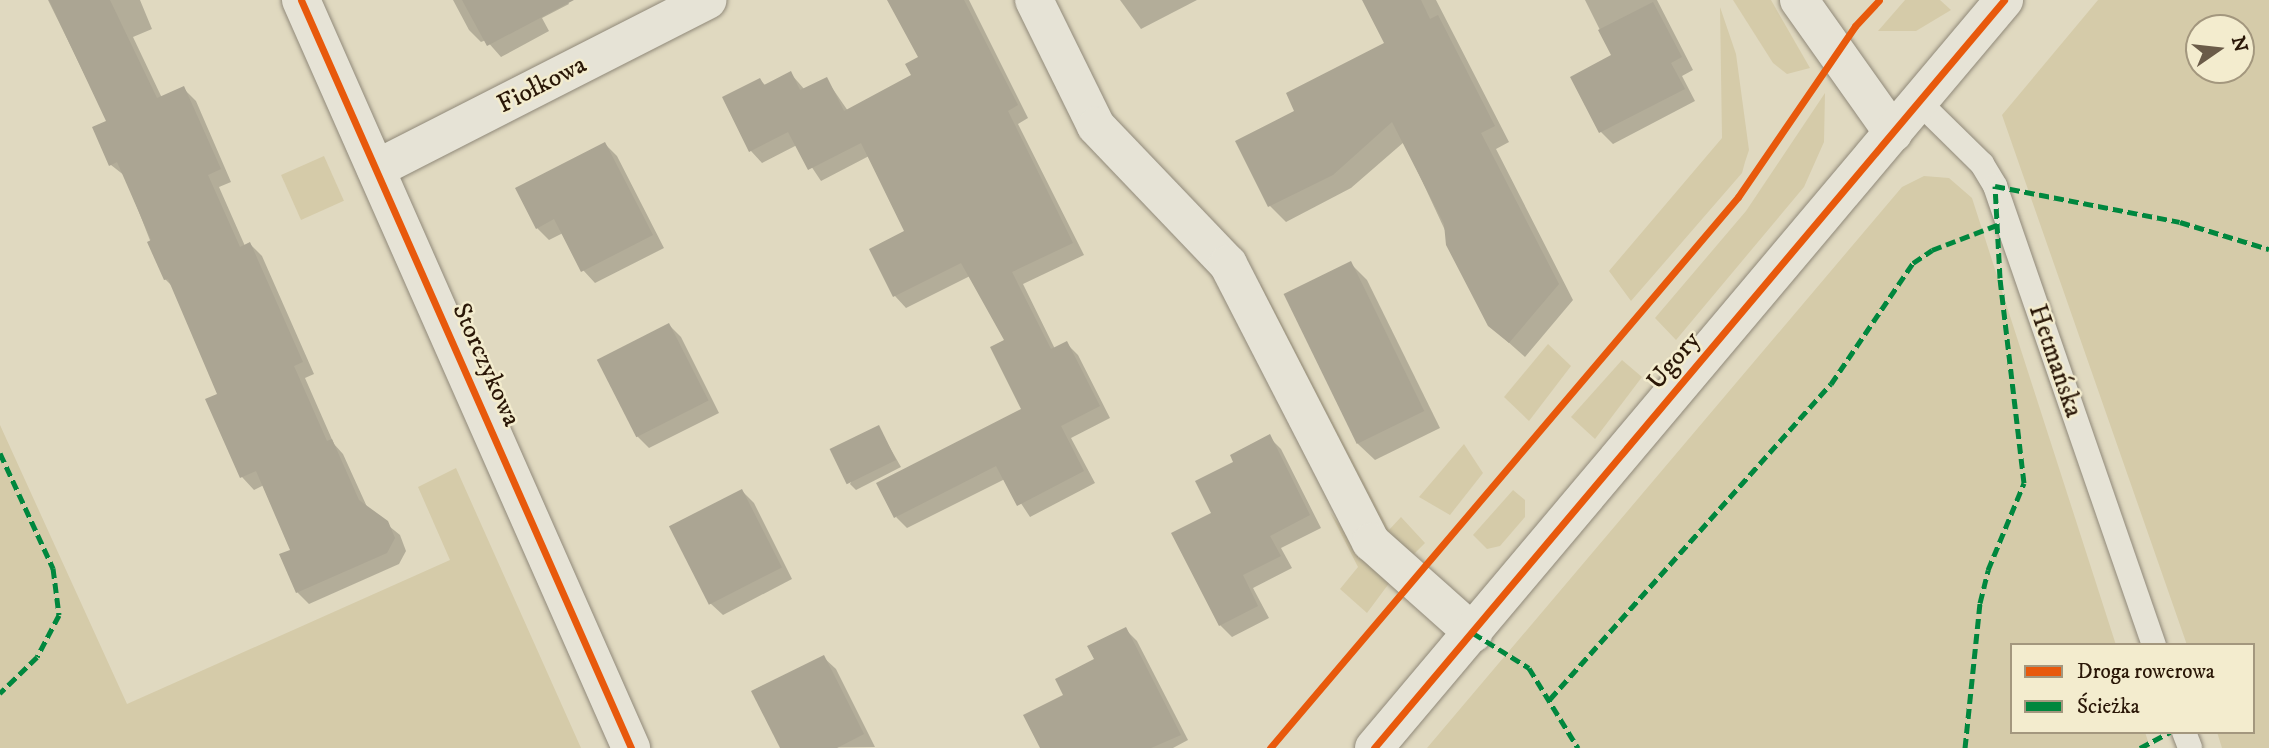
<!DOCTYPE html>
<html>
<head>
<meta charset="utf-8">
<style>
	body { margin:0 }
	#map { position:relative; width:2269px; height:748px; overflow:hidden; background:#e0d9c0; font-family:"IM FELL DW Pica",serif }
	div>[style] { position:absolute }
	.green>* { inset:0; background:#d5cba9; transform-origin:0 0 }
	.shadow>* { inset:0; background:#0003 }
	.building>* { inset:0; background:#aba593; transform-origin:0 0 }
	.roads { filter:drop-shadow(0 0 2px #908979) drop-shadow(0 0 2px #908979) }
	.lane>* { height:24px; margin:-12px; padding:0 12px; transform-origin:12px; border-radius:12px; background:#e6e3d6 }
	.street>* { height:38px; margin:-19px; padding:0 19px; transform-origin:19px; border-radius:19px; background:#e6e3d6 }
	.secondary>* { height:38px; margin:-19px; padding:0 19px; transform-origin:19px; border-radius:19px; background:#e6e3d6 }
	.quiet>* { height:5px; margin-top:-2.5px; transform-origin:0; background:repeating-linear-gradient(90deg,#00873e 0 10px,transparent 0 15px) }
	.cycleway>* { height:7px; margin:-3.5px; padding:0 3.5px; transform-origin:3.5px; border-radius:3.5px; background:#e8590c }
	span { translate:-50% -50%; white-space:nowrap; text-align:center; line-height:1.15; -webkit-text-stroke:5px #f3ecce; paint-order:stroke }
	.street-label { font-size:26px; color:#2a1707 }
	.legend { position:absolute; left:2010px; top:643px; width:245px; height:91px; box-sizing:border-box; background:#f3ecce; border:2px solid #a3977e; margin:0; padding:9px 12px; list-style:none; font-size:21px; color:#2a1707 }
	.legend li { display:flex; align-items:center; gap:14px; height:35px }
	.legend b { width:35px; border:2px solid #a3977e }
	.north { position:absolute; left:2185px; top:14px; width:70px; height:70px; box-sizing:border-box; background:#f3ecce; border:2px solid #a3977e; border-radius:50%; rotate:76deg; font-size:19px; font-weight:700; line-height:28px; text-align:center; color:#2a1707 }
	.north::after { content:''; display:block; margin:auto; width:24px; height:32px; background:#6a5b48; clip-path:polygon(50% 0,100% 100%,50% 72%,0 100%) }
</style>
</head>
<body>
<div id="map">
	<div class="green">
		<div style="clip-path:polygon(1733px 0,1771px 0,1810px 68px,1787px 74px,1773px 63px)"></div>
		<div style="clip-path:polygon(1905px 0,1940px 0,1951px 10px,1916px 31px,1878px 31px)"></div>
		<div style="clip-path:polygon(evenodd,2098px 0,2269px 0,2269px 748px,2222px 748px,2217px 732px,2253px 732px,2253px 645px,2187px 645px,2002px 115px,2098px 0,2199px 28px,2241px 28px,2241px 70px,2199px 70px,2199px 28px)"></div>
		<div style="clip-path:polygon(1720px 7px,1736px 54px,1749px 150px,1745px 162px,1742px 173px,1631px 301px,1609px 271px,1722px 138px)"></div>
		<div style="clip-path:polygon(1825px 93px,1824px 142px,1804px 187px,1676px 340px,1655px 318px,1746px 211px)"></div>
		<div style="left:324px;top:156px;width:49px;height:47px;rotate:66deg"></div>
		<div style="clip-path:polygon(1924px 176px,1949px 178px,1972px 198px,2116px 645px,2012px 645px,2012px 732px,2145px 732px,2150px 748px,1427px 748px,1902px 187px)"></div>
		<div style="clip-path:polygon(1261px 284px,1389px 530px,1401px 517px,1425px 543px,1412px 556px,1386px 533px,1260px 294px)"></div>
		<div style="clip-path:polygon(1548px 344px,1571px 366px,1529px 421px,1504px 397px)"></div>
		<div style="clip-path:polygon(1622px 360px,1642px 377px,1595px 439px,1571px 417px)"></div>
		<div style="clip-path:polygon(0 425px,127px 704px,450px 560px,418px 487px,456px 468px,581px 748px,0 748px)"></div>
		<div style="clip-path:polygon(1464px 444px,1483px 473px,1450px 515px,1419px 497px)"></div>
		<div style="clip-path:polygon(1513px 490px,1525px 500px,1525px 517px,1500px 546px,1487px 549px,1473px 535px)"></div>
		<div style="clip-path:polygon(1330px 512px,1364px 558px,1390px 582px,1367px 613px,1340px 589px,1358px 567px)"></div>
	</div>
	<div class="shadow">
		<div style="clip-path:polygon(48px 0,140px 0,152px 29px,133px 37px,162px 98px,184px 89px,196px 101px,231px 182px,219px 187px,245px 246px,250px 244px,262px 256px,314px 374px,305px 378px,334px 444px,343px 454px,368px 509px,400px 535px,406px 551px,399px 564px,309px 604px,297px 592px,292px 551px,264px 485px,254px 490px,242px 477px,207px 400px,220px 395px,174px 288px,165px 279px,125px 176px,111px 165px,108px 122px)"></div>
		<div style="clip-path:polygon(453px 0,567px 0,569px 4px,542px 18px,549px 31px,501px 57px,486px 40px,481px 42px,469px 30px)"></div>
		<div style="clip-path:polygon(895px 0,969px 0,1028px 118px,1018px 124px,1084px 255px,1023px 284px,1055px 349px,1066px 343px,1078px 355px,1110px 418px,1071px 438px,1095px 483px,1030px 517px,1005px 479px,907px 528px,896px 517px,1023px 410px,1006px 341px,970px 276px,906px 308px,895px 296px,871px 250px,907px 231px,869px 156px,821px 181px,797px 145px,762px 163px,751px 151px,724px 98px,760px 80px,766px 86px,791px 74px,805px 90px,826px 79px,848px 111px,914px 76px,920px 58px)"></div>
		<div style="clip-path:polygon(1120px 0,1197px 0,1141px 29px)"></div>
		<div style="clip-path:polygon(1364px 0,1436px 0,1509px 142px,1496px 149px,1573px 300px,1525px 357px,1489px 325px,1404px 142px,1351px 188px,1286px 222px,1270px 206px,1296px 112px,1387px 43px)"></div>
		<div style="clip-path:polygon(1585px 0,1657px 0,1693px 70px,1682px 76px,1695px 101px,1613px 144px,1601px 132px,1572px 77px,1613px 56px)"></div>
		<div style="clip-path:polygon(605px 144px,617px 156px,664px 248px,595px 283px,583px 270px,563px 233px,549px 240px,537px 228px)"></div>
		<div style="clip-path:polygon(1351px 264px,1367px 280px,1440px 428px,1375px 460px,1358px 444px)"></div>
		<div style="clip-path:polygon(669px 325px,681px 337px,719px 413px,649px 448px,637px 436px)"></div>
		<div style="clip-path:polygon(878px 427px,901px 467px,856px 490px,850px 484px)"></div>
		<div style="clip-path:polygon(1269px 437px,1281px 449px,1321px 528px,1281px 548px,1292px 568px,1253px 588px,1269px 618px,1232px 637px,1220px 625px,1213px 513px,1235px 463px)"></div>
		<div style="clip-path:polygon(742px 491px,754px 503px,792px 579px,723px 615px,710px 603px)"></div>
		<div style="clip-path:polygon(1125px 629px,1137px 641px,1188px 740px,1173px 748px,1042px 748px,1066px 695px)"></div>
		<div style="clip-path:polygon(823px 657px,836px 669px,875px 747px,782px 748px)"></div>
	</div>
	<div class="building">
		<div style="clip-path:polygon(49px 0,110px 0,157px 98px,184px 86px,221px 169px,208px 175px,240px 247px,250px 242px,303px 362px,294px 366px,327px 441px,332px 439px,359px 500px,388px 521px,395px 538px,387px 553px,296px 593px,279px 554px,290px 550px,256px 471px,240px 478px,205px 399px,217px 394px,168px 279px,164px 280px,147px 242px,151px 240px,117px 162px,109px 166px,92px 127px,106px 121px)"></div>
		<div style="clip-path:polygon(462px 0,574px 0,487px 46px)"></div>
		<div style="clip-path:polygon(887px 0,964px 0,1018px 105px,1008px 111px,1073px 243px,1012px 272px,1051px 349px,1067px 341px,1100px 406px,1061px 426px,1084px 471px,1017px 506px,996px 466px,894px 518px,876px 483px,1021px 409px,990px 347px,1004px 340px,961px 263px,893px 297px,869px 249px,904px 231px,861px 143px,808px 170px,788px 132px,749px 152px,722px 97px,760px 78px,764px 85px,791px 71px,800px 90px,827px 77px,844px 111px,911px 75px,905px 64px,918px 57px)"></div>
		<div style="clip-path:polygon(1362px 0,1421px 0,1430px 19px,1438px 15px,1495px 126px,1481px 133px,1559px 284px,1509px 343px,1488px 326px,1446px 245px,1444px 224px,1392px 122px,1333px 175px,1268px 207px,1235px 141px,1294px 111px,1286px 93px,1384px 43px)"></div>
		<div style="clip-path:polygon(1653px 2px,1682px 57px,1671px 63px,1685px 89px,1599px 133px,1570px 77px,1611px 55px,1598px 30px)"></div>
		<div style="clip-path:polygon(605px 142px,653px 235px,581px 272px,554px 219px,536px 229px,515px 188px)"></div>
		<div style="left:1351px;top:261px;width:167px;height:75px;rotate:64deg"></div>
		<div style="left:669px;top:323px;width:87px;height:81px;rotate:63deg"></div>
		<div style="left:879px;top:425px;width:39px;height:55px;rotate:64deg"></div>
		<div style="clip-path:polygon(1270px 434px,1310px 515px,1270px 536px,1281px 556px,1243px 575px,1258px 606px,1219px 626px,1171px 533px,1211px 513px,1195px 481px,1233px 462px,1230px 455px)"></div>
		<div style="left:742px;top:489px;width:88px;height:82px;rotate:63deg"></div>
		<div style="clip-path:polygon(1126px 627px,1181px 735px,1151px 748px,1040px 748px,1023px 715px,1063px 695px,1055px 679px,1094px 659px,1087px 646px)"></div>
		<div style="clip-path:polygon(824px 655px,864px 734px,837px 748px,780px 748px,751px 691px)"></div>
	</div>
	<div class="roads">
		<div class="lane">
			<div style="left:1918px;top:101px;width:90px;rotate:44.5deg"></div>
			<div style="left:1982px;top:164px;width:26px;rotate:59deg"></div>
			<div style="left:1995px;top:186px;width:486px;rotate:70.9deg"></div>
			<div style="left:2184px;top:732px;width:17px;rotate:69deg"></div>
		</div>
		<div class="street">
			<div style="left:301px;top:0;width:818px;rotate:66.19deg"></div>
			<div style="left:1034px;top:0;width:140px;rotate:63.8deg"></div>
			<div style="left:1096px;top:126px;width:191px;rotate:46.3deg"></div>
			<div style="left:1228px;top:264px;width:313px;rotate:62.8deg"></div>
			<div style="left:1371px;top:542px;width:137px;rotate:41.7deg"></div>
			<div style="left:1799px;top:0;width:163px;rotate:54.7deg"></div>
			<div style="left:376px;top:169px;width:372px;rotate:-27deg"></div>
		</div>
		<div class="secondary">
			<div style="left:1374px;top:748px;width:978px;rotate:-49.89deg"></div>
		</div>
	</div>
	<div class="quiet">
		<div style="left:0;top:453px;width:127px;rotate:65.3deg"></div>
		<div style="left:53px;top:568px;width:47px;rotate:82.7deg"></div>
		<div style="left:59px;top:615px;width:47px;rotate:117.6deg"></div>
		<div style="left:37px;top:657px;width:52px;rotate:135.8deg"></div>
		<div style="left:1473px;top:633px;width:66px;rotate:32deg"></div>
		<div style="left:1529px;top:668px;width:94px;rotate:58.5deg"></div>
		<div style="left:1550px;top:699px;width:422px;rotate:-48.3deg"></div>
		<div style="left:1831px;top:384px;width:146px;rotate:-55.9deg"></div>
		<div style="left:1913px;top:263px;width:23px;rotate:-34deg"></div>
		<div style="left:1932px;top:250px;width:70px;rotate:-21deg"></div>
		<div style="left:1965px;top:748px;width:146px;rotate:-84.1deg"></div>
		<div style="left:1980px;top:603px;width:34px;rotate:-76deg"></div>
		<div style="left:1988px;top:570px;width:94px;rotate:-67.5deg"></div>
		<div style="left:2024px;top:483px;width:206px;rotate:-96.7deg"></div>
		<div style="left:2000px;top:278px;width:92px;rotate:-93.1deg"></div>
		<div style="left:1995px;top:186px;width:188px;rotate:11deg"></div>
		<div style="left:2180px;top:222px;width:93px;rotate:16.9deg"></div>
		<div style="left:2140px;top:748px;width:34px;rotate:-28deg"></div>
	</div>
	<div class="cycleway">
		<div style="left:301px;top:0;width:818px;rotate:66.19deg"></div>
		<div style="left:1270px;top:748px;width:723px;rotate:-49.66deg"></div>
		<div style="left:1738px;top:197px;width:207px;rotate:-55.6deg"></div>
		<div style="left:1855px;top:26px;width:35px;rotate:-47deg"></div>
		<div style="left:1374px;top:748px;width:978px;rotate:-49.89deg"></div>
	</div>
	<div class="street-label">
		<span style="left:542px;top:85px;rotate:-27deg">Fiołkowa</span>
		<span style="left:1674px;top:361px;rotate:-50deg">Ugory</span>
		<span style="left:2055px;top:361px;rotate:71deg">Hetmańska</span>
		<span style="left:486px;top:365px;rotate:66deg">Storczykowa</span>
	</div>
	<ul class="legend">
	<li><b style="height:9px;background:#e8590c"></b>Droga rowerowa</li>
	<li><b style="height:9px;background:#00873e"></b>Ścieżka</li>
	</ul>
	<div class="north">N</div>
</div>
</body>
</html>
